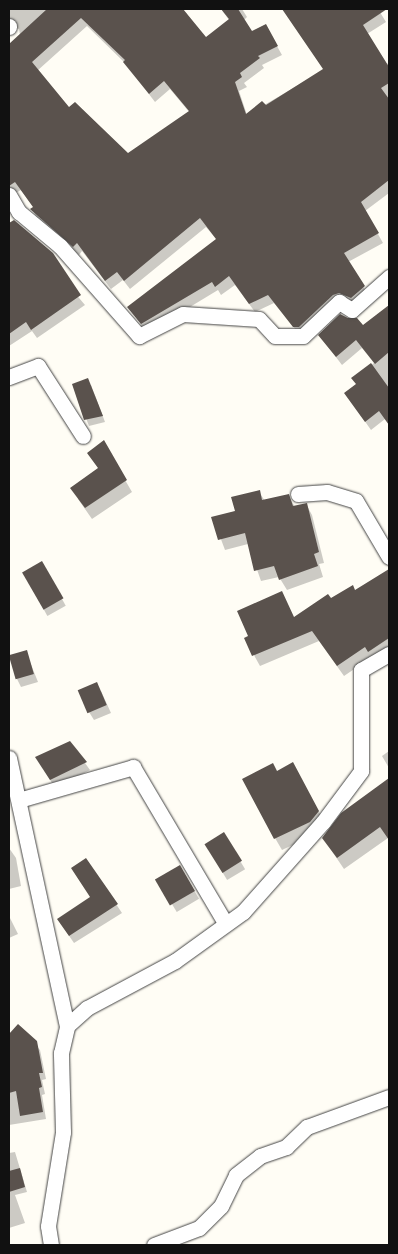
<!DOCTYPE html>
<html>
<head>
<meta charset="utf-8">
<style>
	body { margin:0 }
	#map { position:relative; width:398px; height:1254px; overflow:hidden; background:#fffdf5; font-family:Lora,serif }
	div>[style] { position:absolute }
	.shadow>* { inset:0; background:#0003; transform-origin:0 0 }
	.building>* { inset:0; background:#5a524d; transform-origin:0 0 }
	.roads { filter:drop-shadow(0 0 1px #444) drop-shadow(0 0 1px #444) }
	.street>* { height:15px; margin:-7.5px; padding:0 7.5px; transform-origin:7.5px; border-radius:7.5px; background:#fff }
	span { translate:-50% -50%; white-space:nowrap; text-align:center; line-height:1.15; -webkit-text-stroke:5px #fff; paint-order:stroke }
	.frame { position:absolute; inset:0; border:10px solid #111; pointer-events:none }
</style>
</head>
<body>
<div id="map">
	<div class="shadow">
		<div style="clip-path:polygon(evenodd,9px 9px,183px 9px,206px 39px,229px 20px,221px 9px,242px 9px,247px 17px,244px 20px,252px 32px,265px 25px,282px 55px,262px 65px,264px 68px,244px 83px,247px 87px,239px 91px,247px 115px,324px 70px,289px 9px,378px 9px,386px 22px,367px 34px,387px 64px,389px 62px,389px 193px,365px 211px,383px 243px,348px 262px,369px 296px,356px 307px,344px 301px,300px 335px,274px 303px,255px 312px,235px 285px,221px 295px,218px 290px,147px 333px,129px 307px,217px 240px,206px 227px,130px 289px,123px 280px,111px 289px,82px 251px,79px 255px,37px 218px,32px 209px,34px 208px,21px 190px,12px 195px,9px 190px,9px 46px,20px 35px,19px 29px,9px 25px,9px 9px,87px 26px,125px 63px,155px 102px,170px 89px,190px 113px,128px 154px,68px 109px,37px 71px,87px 26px)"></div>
		<div style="clip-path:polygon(14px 221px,85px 305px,37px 338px,32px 331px,9px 346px,9px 225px)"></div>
		<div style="clip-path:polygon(389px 306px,389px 425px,385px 419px,371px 430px,345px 393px,357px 385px,353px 378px,374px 363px,362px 348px,342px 365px,319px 335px,363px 327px)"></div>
		<div style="clip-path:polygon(73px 385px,91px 385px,105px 422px,89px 426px)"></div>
		<div style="clip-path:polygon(103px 442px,132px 492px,92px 519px,78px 499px,99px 469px,89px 454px)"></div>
		<div style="clip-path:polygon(259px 492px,265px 501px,288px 495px,295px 507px,306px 504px,312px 515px,324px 563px,319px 564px,323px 577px,287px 590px,279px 577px,261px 581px,248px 544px,225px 550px,213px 518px,236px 511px)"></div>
		<div style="left:42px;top:563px;width:49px;height:21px;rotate:61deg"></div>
		<div style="clip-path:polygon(388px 571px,389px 652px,372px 657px,344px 676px,319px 641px,260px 666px,245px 639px,355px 591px)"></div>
		<div style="clip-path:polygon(26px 652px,38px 682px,21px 687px,17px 679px)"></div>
		<div style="clip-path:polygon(101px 691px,111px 713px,94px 720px,89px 712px)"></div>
		<div style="clip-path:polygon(70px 742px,90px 770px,55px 788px,37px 758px)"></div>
		<div style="clip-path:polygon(389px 751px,389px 768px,382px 756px)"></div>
		<div style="clip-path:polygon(276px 772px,299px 775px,325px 823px,316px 834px,282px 850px,275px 838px)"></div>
		<div style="clip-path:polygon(389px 780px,389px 840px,388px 838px,344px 869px,323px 838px,342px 814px)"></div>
		<div style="left:224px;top:834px;width:41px;height:21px;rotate:59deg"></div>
		<div style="clip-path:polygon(9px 848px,16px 858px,21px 886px,9px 889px)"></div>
		<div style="clip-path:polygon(86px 859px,122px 913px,74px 943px,63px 927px,91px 898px)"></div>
		<div style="left:180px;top:867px;width:37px;height:26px;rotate:59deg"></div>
		<div style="clip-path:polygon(10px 918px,18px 934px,9px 938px,9px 919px)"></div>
		<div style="clip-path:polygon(18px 1026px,40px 1050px,46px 1079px,42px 1080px,45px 1094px,42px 1095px,46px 1119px,9px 1125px,9px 1035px)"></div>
		<div style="clip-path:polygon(15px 1152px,27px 1192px,15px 1195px,25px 1223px,9px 1228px,9px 1153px)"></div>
	</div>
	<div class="building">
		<div style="clip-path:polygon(evenodd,47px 9px,183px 9px,206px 37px,229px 19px,221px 9px,238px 9px,252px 31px,266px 24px,278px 46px,258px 56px,260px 58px,240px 73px,242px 77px,235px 82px,246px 114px,262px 101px,266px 105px,323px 69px,282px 9px,387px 9px,363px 25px,389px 67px,389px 83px,381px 88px,389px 99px,389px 180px,361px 202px,379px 233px,344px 253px,365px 286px,351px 298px,339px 293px,333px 295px,299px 327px,293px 327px,268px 295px,249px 304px,229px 276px,215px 287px,212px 282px,141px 324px,127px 307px,216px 239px,200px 218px,124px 281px,117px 272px,105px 281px,77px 243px,73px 247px,30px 209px,33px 207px,15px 182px,9px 186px,9px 44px,47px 9px,81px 18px,125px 60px,123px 62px,149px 94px,164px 81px,189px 111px,128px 153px,75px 102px,69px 107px,32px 62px,81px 18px)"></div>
		<div style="clip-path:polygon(14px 220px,53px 253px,81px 295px,31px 330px,26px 322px,9px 334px,9px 223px)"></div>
		<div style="clip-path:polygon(389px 305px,389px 352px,375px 364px,356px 340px,336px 357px,318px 335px,340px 314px,348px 318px,357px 318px,363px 325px)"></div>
		<div style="clip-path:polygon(371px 363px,389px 388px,389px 425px,379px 411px,365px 422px,344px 393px,356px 384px,351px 378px)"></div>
		<div style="clip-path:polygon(88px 378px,103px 416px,84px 420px,72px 384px)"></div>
		<div style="clip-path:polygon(104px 440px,127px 480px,85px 508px,70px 488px,98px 468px,87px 453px)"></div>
		<div style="clip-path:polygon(260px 490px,262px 500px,289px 494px,293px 506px,307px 503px,319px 552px,314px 554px,318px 566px,279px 580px,274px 566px,254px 571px,245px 533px,218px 540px,211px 517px,235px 511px,231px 497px)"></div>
		<div style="left:42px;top:561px;width:43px;height:23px;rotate:60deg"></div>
		<div style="clip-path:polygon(389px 569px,389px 638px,368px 652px,365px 647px,337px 666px,312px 631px,252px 656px,244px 638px,248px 636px,237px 611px,282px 591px,294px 617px,328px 594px,331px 598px,353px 585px,355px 590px)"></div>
		<div style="left:27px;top:650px;width:25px;height:19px;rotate:74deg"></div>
		<div style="left:97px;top:682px;width:25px;height:21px;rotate:67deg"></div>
		<div style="clip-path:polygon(70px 741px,87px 762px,50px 780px,35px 757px)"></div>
		<div style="clip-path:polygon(293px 762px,319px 811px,310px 822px,274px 839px,242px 779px,273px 763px,277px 771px)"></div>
		<div style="clip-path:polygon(389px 778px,389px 840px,380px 827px,337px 858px,322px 838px,341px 813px)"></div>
		<div style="left:224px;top:832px;width:34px;height:23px;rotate:58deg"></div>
		<div style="clip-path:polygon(86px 858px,118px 904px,69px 936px,57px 919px,90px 897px,71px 868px)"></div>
		<div style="left:180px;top:865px;width:30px;height:29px;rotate:60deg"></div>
		<div style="clip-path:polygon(18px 1024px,37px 1041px,43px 1073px,39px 1073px,42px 1087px,39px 1088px,43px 1112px,20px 1116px,16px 1091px,9px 1093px,9px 1034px)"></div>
		<div style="clip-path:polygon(20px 1168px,25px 1187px,9px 1192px,9px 1171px)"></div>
	</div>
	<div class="roads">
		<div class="street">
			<div style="left:9px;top:26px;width:1px;rotate:90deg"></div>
			<div style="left:9px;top:195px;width:20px;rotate:60deg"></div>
			<div style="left:19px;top:212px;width:53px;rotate:39.7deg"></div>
			<div style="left:60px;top:246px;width:120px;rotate:48.7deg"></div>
			<div style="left:139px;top:336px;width:49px;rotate:-26.6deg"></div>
			<div style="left:183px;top:314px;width:76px;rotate:3.8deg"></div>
			<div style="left:259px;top:319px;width:23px;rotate:47deg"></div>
			<div style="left:275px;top:336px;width:28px"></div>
			<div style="left:303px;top:336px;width:50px;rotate:-43.4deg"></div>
			<div style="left:339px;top:302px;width:15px;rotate:32deg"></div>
			<div style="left:352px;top:310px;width:50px;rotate:-41.7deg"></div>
			<div style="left:9px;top:377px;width:31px;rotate:-21deg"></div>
			<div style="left:38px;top:366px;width:83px;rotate:57.3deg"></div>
			<div style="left:298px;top:494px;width:29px;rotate:-4deg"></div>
			<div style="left:327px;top:492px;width:30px;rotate:17deg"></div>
			<div style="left:356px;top:501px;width:65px;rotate:59.5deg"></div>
			<div style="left:9px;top:758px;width:274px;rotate:77.8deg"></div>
			<div style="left:19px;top:800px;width:119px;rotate:-16.1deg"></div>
			<div style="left:133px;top:767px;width:182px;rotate:59.4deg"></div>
			<div style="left:51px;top:1245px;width:19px;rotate:-99deg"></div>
			<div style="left:48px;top:1226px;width:95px;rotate:-80.9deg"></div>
			<div style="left:63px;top:1132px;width:79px;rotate:-91.5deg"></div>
			<div style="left:61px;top:1053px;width:28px;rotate:-77deg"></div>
			<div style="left:67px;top:1026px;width:27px;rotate:-42deg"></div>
			<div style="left:87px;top:1008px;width:100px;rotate:-28.1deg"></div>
			<div style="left:175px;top:961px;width:84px;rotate:-35.8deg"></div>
			<div style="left:243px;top:912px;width:120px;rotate:-48.4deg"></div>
			<div style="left:323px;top:822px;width:64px;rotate:-53.3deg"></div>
			<div style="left:361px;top:771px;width:101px;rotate:-90deg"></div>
			<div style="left:361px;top:670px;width:32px;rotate:-30deg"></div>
			<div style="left:154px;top:1245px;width:48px;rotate:-20.7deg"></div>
			<div style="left:199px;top:1228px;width:31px;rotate:-45deg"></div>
			<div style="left:221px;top:1206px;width:34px;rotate:-64deg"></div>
			<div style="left:236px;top:1175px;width:31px;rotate:-38deg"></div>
			<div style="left:260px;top:1156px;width:28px;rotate:-19deg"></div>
			<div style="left:286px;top:1147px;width:29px;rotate:-44deg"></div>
			<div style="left:307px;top:1127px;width:87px;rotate:-20.1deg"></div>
		</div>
	</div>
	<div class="frame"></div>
</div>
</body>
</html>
